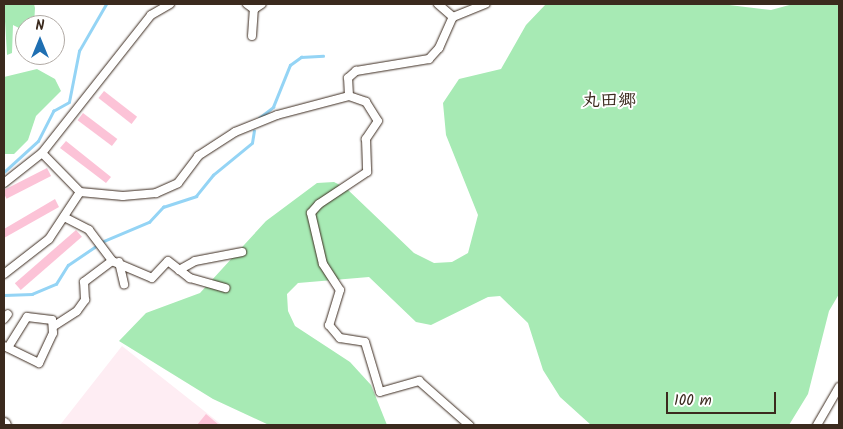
<!DOCTYPE html>
<html>
<head>
<meta charset="utf-8">
<style>
	body { margin:0 }
	#map { position:relative; width:843px; height:429px; overflow:hidden; background:#fff; font-family:Kalam,"Klee One",sans-serif }
	div>[style] { position:absolute }
	.built>* { inset:0; background:#feedf3 }
	.green>* { inset:0; background:#a7eab4 }
	.stream>* { height:2.5px; margin:-1.25px; padding:0 1.25px; transform-origin:1.25px; border-radius:1.25px; background:#94d4f5 }
	.building>* { inset:0; background:#fcc3d7; transform-origin:0 0 }
	.roads { filter:drop-shadow(0 0 1px #3b2a1e) drop-shadow(0 0 1px #3b2a1e) }
	.street>* { height:8px; margin:-4px; padding:0 4px; transform-origin:4px; border-radius:4px; background:#fff }
	.secondary>* { height:11px; margin:-5.5px; padding:0 5.5px; transform-origin:5.5px; border-radius:5.5px; background:#fff }
	span { translate:-50% -50%; white-space:nowrap; text-align:center; line-height:1.15; -webkit-text-stroke:4px #fff; paint-order:stroke }
	.quarter-label { font-size:18px; color:#3b2a1e; font-weight:700 }
	.frame { position:absolute; inset:0; border:5px solid #3b2a1e; pointer-events:none }
	.north { position:absolute; left:15px; top:15px; width:50px; height:50px; box-sizing:border-box; background:#fff; border:1px solid #b1aaa5; border-radius:50%; rotate:0deg; font-size:14px; font-weight:700; line-height:20px; text-align:center; color:#3b2a1e }
	.north::after { content:''; display:block; margin:auto; width:18px; height:22px; background:#1f6fb2; clip-path:polygon(50% 0,100% 100%,50% 72%,0 100%) }
	.scale { position:absolute; left:666px; top:392px; width:110px; height:22px; box-sizing:border-box; border:2px solid #3b2a1e; border-top:0; padding-left:6px; font-size:15px; line-height:18px; white-space:nowrap; color:#3b2a1e; -webkit-text-stroke:4px #fff; paint-order:stroke }
</style>
</head>
<body>
<div id="map">
	<div class="built">
		<div style="clip-path:polygon(122px 346px,222px 425px,60px 425px)"></div>
	</div>
	<div class="green">
		<div style="clip-path:polygon(4px 4px,34px 4px,35px 8px,34px 25px,25px 25px,25px 31px,13px 25px,12px 53px,7px 55px)"></div>
		<div style="clip-path:polygon(546px 4px,721px 4px,771px 10px,793px 4px,839px 4px,839px 294px,829px 311px,808px 394px,789px 425px,591px 425px,560px 397px,543px 370px,528px 323px,500px 296px,488px 297px,431px 325px,416px 322px,369px 277px,298px 283px,287px 294px,288px 311px,295px 326px,350px 362px,371px 385px,387px 425px,269px 425px,213px 399px,119px 341px,146px 313px,200px 293px,266px 221px,317px 183px,334px 182px,346px 188px,414px 253px,434px 263px,452px 262px,468px 253px,478px 215px,446px 135px,443px 103px,459px 79px,501px 69px,526px 25px)"></div>
		<div style="clip-path:polygon(37px 69px,55px 79px,61px 91px,36px 116px,28px 140px,14px 154px,4px 154px,4px 77px)"></div>
	</div>
	<div class="stream">
		<div style="left:259px;top:118px;width:18px;rotate:-38deg"></div>
		<div style="left:273px;top:107px;width:45px;rotate:-68deg"></div>
		<div style="left:290px;top:65px;width:14px;rotate:-36deg"></div>
		<div style="left:301px;top:57px;width:22px;rotate:-3deg"></div>
		<div style="left:4px;top:172px;width:46px;rotate:-42.4deg"></div>
		<div style="left:38px;top:141px;width:34px;rotate:-63deg"></div>
		<div style="left:53px;top:111px;width:18px;rotate:-29deg"></div>
		<div style="left:69px;top:102px;width:52px;rotate:-78.9deg"></div>
		<div style="left:79px;top:51px;width:54px;rotate:-60.1deg"></div>
		<div style="left:104px;top:241px;width:49px;rotate:-22.9deg"></div>
		<div style="left:149px;top:222px;width:21px;rotate:-47deg"></div>
		<div style="left:163px;top:207px;width:35px;rotate:-18deg"></div>
		<div style="left:196px;top:196px;width:27px;rotate:-51deg"></div>
		<div style="left:213px;top:175px;width:50px;rotate:-39.4deg"></div>
		<div style="left:252px;top:143px;width:12px;rotate:-81deg"></div>
		<div style="left:4px;top:295px;width:28px;rotate:-2deg"></div>
		<div style="left:32px;top:294px;width:26px;rotate:-23deg"></div>
		<div style="left:56px;top:284px;width:22px;rotate:-58deg"></div>
		<div style="left:68px;top:265px;width:32px;rotate:-34deg"></div>
	</div>
	<div class="building">
		<div style="left:104px;top:91px;width:42px;height:9px;rotate:38deg"></div>
		<div style="left:83px;top:113px;width:43px;height:9px;rotate:37deg"></div>
		<div style="clip-path:polygon(66px 141px,111px 177px,106px 183px,60px 148px)"></div>
		<div style="left:47px;top:168px;width:9px;height:50px;rotate:63deg"></div>
		<div style="clip-path:polygon(55px 199px,59px 207px,4px 238px,4px 229px)"></div>
		<div style="left:76px;top:230px;width:9px;height:81px;rotate:49deg"></div>
		<div style="clip-path:polygon(206px 414px,219px 425px,197px 425px)"></div>
	</div>
	<div class="roads">
		<div class="street">
			<div style="left:247px;top:4px;width:9px;rotate:36deg"></div>
			<div style="left:254px;top:9px;width:9px;rotate:-32deg"></div>
			<div style="left:438px;top:4px;width:20px;rotate:41deg"></div>
			<div style="left:252px;top:36px;width:27px;rotate:-86deg"></div>
			<div style="left:349px;top:96px;width:18px;rotate:-93deg"></div>
			<div style="left:348px;top:78px;width:11px;rotate:-41deg"></div>
			<div style="left:356px;top:71px;width:74px;rotate:-9.3deg"></div>
			<div style="left:429px;top:59px;width:15px;rotate:-48deg"></div>
			<div style="left:439px;top:48px;width:34px;rotate:-66deg"></div>
			<div style="left:453px;top:17px;width:35px;rotate:-22deg"></div>
			<div style="left:42px;top:153px;width:54px;rotate:45.7deg"></div>
			<div style="left:80px;top:192px;width:43px;rotate:5.3deg"></div>
			<div style="left:123px;top:196px;width:33px;rotate:-5deg"></div>
			<div style="left:156px;top:193px;width:24px;rotate:-24deg"></div>
			<div style="left:178px;top:183px;width:34px;rotate:-53deg"></div>
			<div style="left:198px;top:156px;width:44px;rotate:-33deg"></div>
			<div style="left:235px;top:132px;width:45px;rotate:-22deg"></div>
			<div style="left:277px;top:115px;width:74px;rotate:-14.8deg"></div>
			<div style="left:349px;top:96px;width:18px;rotate:19deg"></div>
			<div style="left:366px;top:102px;width:22px;rotate:58deg"></div>
			<div style="left:378px;top:121px;width:22px;rotate:124deg"></div>
			<div style="left:366px;top:139px;width:33px;rotate:88deg"></div>
			<div style="left:367px;top:172px;width:58px;rotate:146.3deg"></div>
			<div style="left:319px;top:204px;width:12px;rotate:132deg"></div>
			<div style="left:311px;top:213px;width:52px;rotate:76.8deg"></div>
			<div style="left:323px;top:264px;width:31px;rotate:57deg"></div>
			<div style="left:340px;top:290px;width:37px;rotate:107deg"></div>
			<div style="left:329px;top:325px;width:17px;rotate:50deg"></div>
			<div style="left:340px;top:338px;width:25px;rotate:9deg"></div>
			<div style="left:365px;top:342px;width:52px;rotate:73.3deg"></div>
			<div style="left:380px;top:392px;width:41px;rotate:-15.8deg"></div>
			<div style="left:419px;top:381px;width:67px;rotate:41.3deg"></div>
			<div style="left:4px;top:183px;width:48px;rotate:-38.3deg"></div>
			<div style="left:42px;top:153px;width:176px;rotate:-51.7deg"></div>
			<div style="left:151px;top:15px;width:22px;rotate:-30deg"></div>
			<div style="left:64px;top:217px;width:28px;rotate:27deg"></div>
			<div style="left:89px;top:230px;width:39px;rotate:53deg"></div>
			<div style="left:112px;top:261px;width:43px;rotate:23deg"></div>
			<div style="left:152px;top:278px;width:23px;rotate:-47deg"></div>
			<div style="left:168px;top:261px;width:28px;rotate:38deg"></div>
			<div style="left:190px;top:278px;width:37px;rotate:16deg"></div>
			<div style="left:119px;top:262px;width:23px;rotate:77deg"></div>
			<div style="left:179px;top:270px;width:18px;rotate:-29deg"></div>
			<div style="left:195px;top:261px;width:48px;rotate:-10.8deg"></div>
			<div style="left:4px;top:274px;width:57px;rotate:-37.9deg"></div>
			<div style="left:49px;top:239px;width:56px;rotate:-56.6deg"></div>
			<div style="left:4px;top:319px;width:6px;rotate:-51deg"></div>
			<div style="left:54px;top:326px;width:27px;rotate:-33deg"></div>
			<div style="left:77px;top:311px;width:14px;rotate:-54deg"></div>
			<div style="left:85px;top:300px;width:18px;rotate:-93deg"></div>
			<div style="left:84px;top:282px;width:35px;rotate:-37deg"></div>
			<div style="left:4px;top:346px;width:39px;rotate:26deg"></div>
			<div style="left:39px;top:363px;width:33px;rotate:-65deg"></div>
			<div style="left:53px;top:333px;width:13px;rotate:-94deg"></div>
			<div style="left:52px;top:320px;width:25px;rotate:-173deg"></div>
			<div style="left:27px;top:317px;width:36px;rotate:122deg"></div>
			<div style="left:817px;top:425px;width:44px;rotate:-59.9deg"></div>
		</div>
		<div class="secondary">
			<div style="left:4px;top:423px;width:2px;rotate:63deg"></div>
		</div>
	</div>
	<div class="quarter-label">
		<span style="left:609px;top:102px">丸田郷</span>
	</div>
	<div class="frame"></div>
	<div class="north">N</div>
	<div class="scale">100 m</div>
</div>
</body>
</html>
